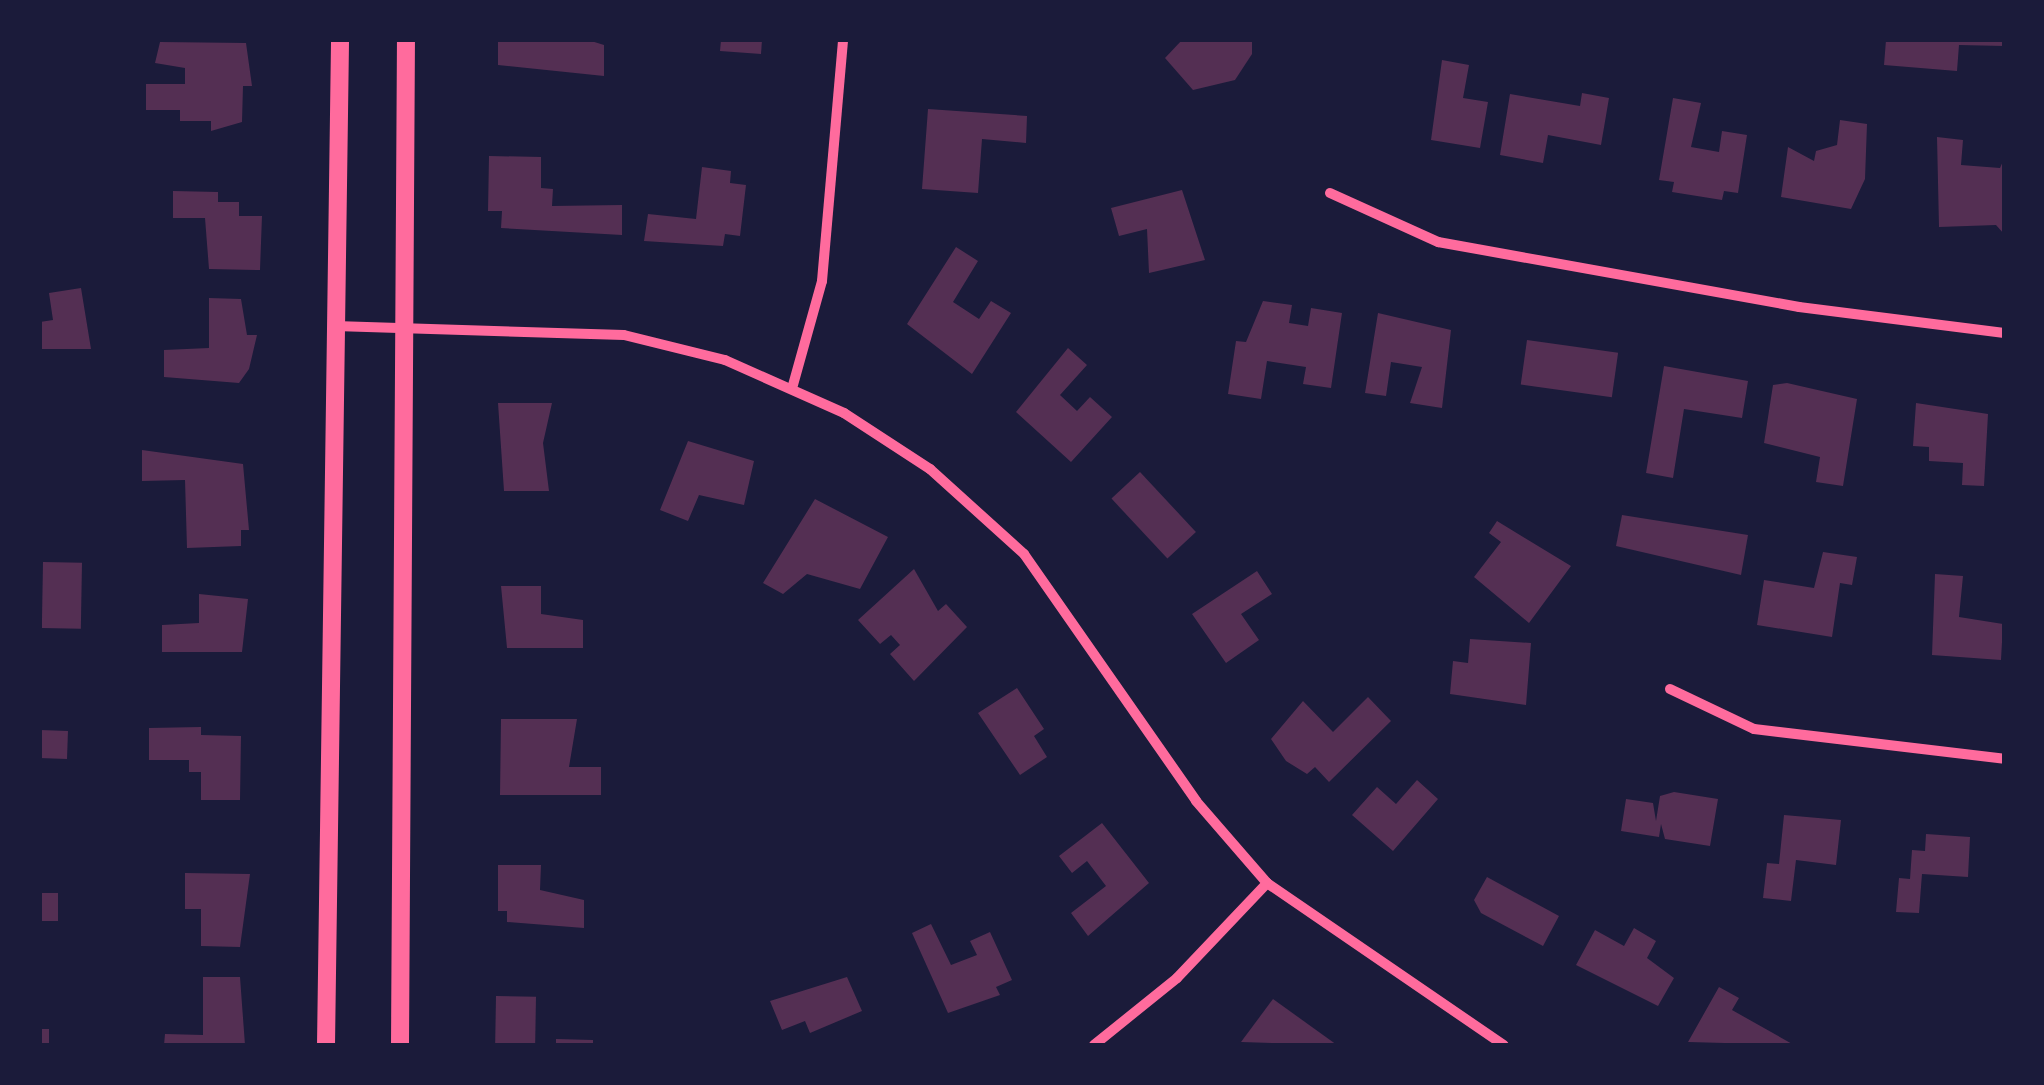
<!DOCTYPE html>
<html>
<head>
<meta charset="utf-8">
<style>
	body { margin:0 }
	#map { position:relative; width:2044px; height:1085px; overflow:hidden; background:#1b1b3a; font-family:Inter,sans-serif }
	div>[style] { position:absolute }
	.building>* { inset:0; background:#542f53; transform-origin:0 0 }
	.minor>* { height:10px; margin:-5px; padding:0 5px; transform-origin:5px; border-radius:5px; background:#ff6b9d }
	.secondary>* { height:18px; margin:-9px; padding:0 9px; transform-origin:9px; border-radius:9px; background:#ff6b9d }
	span { translate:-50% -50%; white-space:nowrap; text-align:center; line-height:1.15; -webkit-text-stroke:10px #1b1b3a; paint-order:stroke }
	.frame { position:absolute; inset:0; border:42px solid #1b1b3a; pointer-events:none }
</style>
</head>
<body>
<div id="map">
	<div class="building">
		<div style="clip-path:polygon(588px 40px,604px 45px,604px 76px,498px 65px,498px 41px)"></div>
		<div style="clip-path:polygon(721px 40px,762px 40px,761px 54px,720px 51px)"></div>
		<div style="clip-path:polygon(1182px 40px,1252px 40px,1252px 54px,1235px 80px,1193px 90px,1165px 58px)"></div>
		<div style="clip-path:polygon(1886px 40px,2004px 40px,2004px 46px,1959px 45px,1957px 71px,1884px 65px)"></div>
		<div style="clip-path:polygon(160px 42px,246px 43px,252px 86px,243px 86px,242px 122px,211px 131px,211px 121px,180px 121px,180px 110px,146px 110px,146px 84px,185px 84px,185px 68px,155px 63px)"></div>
		<div style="clip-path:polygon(1442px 60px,1469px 65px,1463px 98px,1488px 102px,1480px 148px,1431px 140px)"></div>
		<div style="clip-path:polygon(1582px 93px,1609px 98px,1601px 145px,1548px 135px,1543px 163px,1500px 155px,1510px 94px,1580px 106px)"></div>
		<div style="clip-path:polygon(1673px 98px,1701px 103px,1691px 147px,1719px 152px,1722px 131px,1747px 135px,1738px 193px,1724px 191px,1722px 200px,1672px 192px,1674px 182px,1659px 180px)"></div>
		<div style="clip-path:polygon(928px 109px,1027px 116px,1026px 143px,982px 139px,978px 193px,922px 189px)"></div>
		<div style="clip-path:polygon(1840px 120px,1867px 124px,1865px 179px,1851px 209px,1781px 197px,1788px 147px,1814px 161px,1816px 151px,1837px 145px)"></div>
		<div style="clip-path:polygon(1937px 137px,1963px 140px,1961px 165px,2000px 168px,2004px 159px,2004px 234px,1996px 225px,1939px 227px)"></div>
		<div style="clip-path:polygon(489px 156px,541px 157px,541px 188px,553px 189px,552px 206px,622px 205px,622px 235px,501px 228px,502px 211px,488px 211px)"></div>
		<div style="clip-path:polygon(702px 167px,731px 171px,730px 183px,746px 185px,740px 236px,725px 234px,723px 246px,644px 241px,648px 214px,696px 219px)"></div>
		<div style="clip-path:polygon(1182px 190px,1205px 260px,1149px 273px,1147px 229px,1119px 236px,1111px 208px)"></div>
		<div style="clip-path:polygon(173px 191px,218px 192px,218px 202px,239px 202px,239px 216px,262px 216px,260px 270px,209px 269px,205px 218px,173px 218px)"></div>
		<div style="clip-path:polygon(956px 247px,978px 261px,953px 302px,979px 319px,991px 301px,1011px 313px,972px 374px,907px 324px)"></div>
		<div style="clip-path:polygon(81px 288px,91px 349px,40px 349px,40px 322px,53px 320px,49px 293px)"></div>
		<div style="clip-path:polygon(209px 298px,241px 299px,247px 335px,257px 335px,249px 369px,239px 383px,164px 377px,164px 350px,209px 348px)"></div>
		<div style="clip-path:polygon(1263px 301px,1292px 305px,1289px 323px,1308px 326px,1311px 308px,1342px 313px,1331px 388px,1303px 384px,1306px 367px,1267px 361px,1261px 399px,1228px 394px,1236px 341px,1246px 342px)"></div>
		<div style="clip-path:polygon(1378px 313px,1451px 330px,1442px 408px,1410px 403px,1422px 367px,1391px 362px,1386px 396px,1365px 393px)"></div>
		<div style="left:1527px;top:340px;width:92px;height:45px;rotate:8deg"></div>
		<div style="clip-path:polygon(1068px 348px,1087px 365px,1060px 395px,1077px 411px,1090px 397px,1112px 417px,1071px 462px,1016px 412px)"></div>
		<div style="clip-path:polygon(1664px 366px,1748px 381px,1742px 418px,1684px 409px,1673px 478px,1646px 473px)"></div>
		<div style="clip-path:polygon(1787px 383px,1857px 399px,1843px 486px,1816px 482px,1820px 457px,1764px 443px,1773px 385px)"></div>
		<div style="clip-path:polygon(498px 403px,552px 403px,543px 443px,549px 491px,504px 491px)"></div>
		<div style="clip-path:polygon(1916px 403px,1988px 414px,1984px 486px,1962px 485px,1963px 463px,1929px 461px,1929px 447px,1913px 446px)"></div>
		<div style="clip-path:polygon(688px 441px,754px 461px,744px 505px,699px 495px,688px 521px,660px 510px)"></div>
		<div style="clip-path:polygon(142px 450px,243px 464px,249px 530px,241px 530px,241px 546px,187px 548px,185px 480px,142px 481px)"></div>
		<div style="left:1140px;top:472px;width:82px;height:39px;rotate:47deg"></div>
		<div style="clip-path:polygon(815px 499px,888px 537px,860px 589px,807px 574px,783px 594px,763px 583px)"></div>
		<div style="clip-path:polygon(1622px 515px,1748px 535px,1741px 575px,1616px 546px)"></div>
		<div style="clip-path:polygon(1497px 521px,1571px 566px,1529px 623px,1474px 577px,1501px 542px,1489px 533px)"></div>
		<div style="clip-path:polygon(1823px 552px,1857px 557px,1852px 585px,1840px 583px,1832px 637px,1757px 625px,1764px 580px,1814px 588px)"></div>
		<div style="left:43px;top:562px;width:39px;height:66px;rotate:1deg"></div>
		<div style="clip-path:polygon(914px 569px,938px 611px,946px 604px,967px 627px,914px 681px,890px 654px,900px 645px,891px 635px,880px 644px,858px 620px)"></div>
		<div style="clip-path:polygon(1257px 571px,1272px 594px,1241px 614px,1259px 640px,1226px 663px,1192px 614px)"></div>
		<div style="clip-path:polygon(1935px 574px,1963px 576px,1959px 617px,2003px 624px,2001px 660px,1932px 655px)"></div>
		<div style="clip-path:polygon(501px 586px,541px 586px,541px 614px,583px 620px,583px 648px,507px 648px)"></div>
		<div style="clip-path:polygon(199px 594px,248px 599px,242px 652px,162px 652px,162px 625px,199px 623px)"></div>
		<div style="clip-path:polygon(1470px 639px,1531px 643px,1526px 705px,1450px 694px,1453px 661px,1468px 663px)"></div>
		<div style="clip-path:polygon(1017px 688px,1044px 729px,1034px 736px,1047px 757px,1020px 775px,978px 713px)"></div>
		<div style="clip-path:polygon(1368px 697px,1391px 721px,1329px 782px,1315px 767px,1307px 774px,1286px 761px,1271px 739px,1303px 701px,1333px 732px)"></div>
		<div style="clip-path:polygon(501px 719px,577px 719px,569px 767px,601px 767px,601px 795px,500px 795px)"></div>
		<div style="clip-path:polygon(201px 727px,201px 735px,241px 736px,240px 800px,201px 800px,201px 772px,189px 772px,189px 760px,149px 760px,149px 728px)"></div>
		<div style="left:40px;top:730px;width:28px;height:28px;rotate:2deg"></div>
		<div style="clip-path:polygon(1417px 780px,1438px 799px,1393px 851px,1352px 815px,1377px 787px,1396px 804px)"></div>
		<div style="clip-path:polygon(1674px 792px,1718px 799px,1710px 846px,1665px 839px,1661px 824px,1659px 837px,1621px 831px,1626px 799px,1653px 803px,1656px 821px,1660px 796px)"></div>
		<div style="clip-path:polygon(1784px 815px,1841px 820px,1836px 865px,1796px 860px,1791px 901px,1763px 898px,1767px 863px,1779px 864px)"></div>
		<div style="clip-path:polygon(1102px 823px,1149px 883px,1088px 936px,1071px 913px,1106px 886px,1087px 861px,1072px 873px,1059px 856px)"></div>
		<div style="clip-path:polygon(1926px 834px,1970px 837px,1968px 877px,1922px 874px,1919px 913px,1896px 912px,1899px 878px,1910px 879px,1912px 850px,1925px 851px)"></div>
		<div style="clip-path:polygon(498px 865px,541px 865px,540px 890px,584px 900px,584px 928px,507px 922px,507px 911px,498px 911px)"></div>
		<div style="clip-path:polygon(185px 873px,250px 874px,240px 947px,201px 946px,201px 909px,185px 909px)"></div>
		<div style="clip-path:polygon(1487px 877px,1559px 916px,1543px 946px,1481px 913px,1474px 900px)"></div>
		<div style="left:40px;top:893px;width:18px;height:28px"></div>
		<div style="clip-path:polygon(931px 924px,951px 965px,977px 955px,970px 941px,990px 932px,1012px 980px,996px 987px,1000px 995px,948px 1013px,912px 933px)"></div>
		<div style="clip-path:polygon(1634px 928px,1656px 941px,1647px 958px,1674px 978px,1658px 1006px,1576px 965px,1595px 930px,1624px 946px)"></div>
		<div style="clip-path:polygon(203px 977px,240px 977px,245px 1045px,164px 1045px,165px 1034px,203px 1035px)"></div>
		<div style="clip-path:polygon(847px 977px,862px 1011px,810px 1033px,805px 1021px,782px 1030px,770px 1001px)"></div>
		<div style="clip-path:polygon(1719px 987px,1739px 998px,1732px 1010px,1794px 1045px,1688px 1042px)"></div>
		<div style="left:496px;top:996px;width:40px;height:49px;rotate:1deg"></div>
		<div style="clip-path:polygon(1273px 999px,1337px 1045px,1241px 1042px)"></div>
		<div style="left:40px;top:1029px;width:9px;height:16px"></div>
		<div style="clip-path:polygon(556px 1039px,593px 1040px,593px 1045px,556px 1045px)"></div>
	</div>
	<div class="minor">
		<div style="left:1330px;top:193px;width:119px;rotate:24.4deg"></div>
		<div style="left:1438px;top:242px;width:367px;rotate:10.2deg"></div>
		<div style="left:1799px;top:307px;width:207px;rotate:7.2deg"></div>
		<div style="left:335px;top:326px;width:289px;rotate:1.8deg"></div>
		<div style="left:624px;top:335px;width:104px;rotate:13.9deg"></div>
		<div style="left:725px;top:360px;width:130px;rotate:24deg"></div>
		<div style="left:844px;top:413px;width:103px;rotate:33.1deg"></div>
		<div style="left:930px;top:469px;width:127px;rotate:42.1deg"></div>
		<div style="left:1024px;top:554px;width:301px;rotate:55.1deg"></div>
		<div style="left:1196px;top:801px;width:108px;rotate:49.1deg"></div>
		<div style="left:1267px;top:883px;width:287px;rotate:34.4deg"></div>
		<div style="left:793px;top:385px;width:108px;rotate:-74.4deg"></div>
		<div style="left:822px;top:281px;width:242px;rotate:-85deg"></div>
		<div style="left:1670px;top:689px;width:93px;rotate:25.5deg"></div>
		<div style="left:1754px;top:729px;width:252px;rotate:6.8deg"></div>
		<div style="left:1094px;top:1045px;width:107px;rotate:-38.9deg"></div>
		<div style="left:1177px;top:978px;width:131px;rotate:-46.5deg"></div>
	</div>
	<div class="secondary">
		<div style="left:326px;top:1045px;width:1005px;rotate:-89.2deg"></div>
		<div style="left:400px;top:1045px;width:1005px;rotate:-89.66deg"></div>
	</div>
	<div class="frame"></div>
</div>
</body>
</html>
